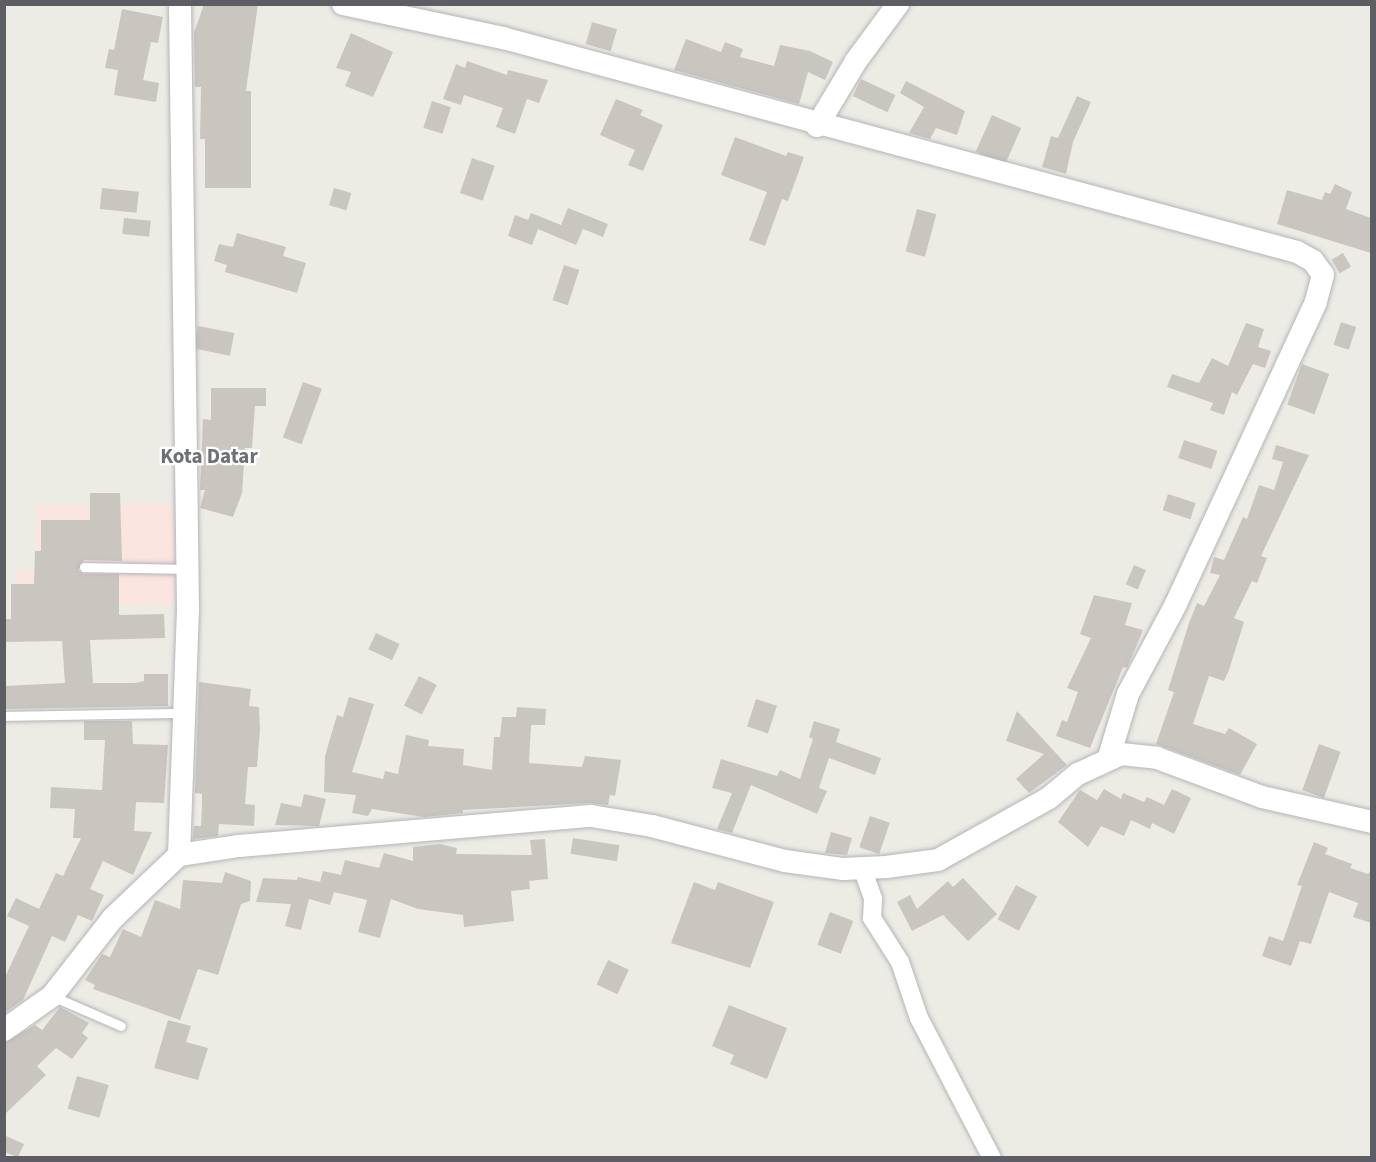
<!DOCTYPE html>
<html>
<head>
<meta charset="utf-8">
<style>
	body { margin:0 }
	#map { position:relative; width:1376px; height:1162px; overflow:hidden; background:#edece4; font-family:"Source Sans 3",sans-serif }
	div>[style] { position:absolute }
	.medical>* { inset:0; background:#fae5e0 }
	.building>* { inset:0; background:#c9c6c0; transform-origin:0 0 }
	.roads { filter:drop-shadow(0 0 2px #b4b5ba) drop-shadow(0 0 2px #b4b5ba) }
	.service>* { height:9px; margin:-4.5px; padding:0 4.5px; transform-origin:4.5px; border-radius:4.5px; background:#fff }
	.minor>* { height:18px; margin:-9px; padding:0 9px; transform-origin:9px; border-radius:9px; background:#fff }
	.tertiary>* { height:22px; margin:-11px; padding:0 11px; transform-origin:11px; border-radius:11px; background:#fff }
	span { translate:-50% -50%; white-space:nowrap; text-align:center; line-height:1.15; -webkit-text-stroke:4.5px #fff; paint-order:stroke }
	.quarter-label { font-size:21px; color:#6d7075; font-weight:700 }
	.frame { position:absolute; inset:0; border:6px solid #5c5e63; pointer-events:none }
</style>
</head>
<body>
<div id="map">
	<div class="medical">
		<div style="clip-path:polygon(176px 504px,177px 605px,17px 607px,16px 571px,36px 570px,36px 505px)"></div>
	</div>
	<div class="building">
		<div style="clip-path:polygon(204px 4px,258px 4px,246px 91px,251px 91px,251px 188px,205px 188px,205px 139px,200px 139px,201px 87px,195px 87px,194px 33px)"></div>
		<div style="clip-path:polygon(122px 9px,163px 17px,158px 43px,151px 42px,143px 80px,159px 83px,156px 102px,114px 95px,118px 70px,105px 68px,109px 49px,114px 50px)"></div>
		<div style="left:592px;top:22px;width:26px;height:23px;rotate:16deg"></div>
		<div style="clip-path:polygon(351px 33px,393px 52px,373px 97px,345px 86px,351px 72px,336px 68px)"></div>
		<div style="clip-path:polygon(686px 39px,721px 52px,725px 42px,743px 49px,740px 57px,774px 66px,780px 45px,810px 51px,833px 62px,825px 80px,808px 72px,799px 104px,674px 70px)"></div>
		<div style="clip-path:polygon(467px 61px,507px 75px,508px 70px,548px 80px,539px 103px,527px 99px,515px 134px,496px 127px,503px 108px,464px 95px,461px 105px,443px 99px,456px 64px,465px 68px)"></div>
		<div style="left:861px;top:79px;width:38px;height:19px;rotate:25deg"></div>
		<div style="clip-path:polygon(906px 81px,965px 111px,957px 135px,936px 128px,930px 139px,909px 133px,924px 107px,900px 93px)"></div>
		<div style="clip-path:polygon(1077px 96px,1091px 102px,1073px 142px,1066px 174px,1042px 167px,1051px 136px,1058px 138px)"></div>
		<div style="clip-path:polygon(616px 99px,643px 110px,640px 115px,663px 125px,643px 171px,628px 165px,635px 150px,600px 135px)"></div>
		<div style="left:432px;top:101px;width:20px;height:28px;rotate:18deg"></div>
		<div style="left:992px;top:115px;width:32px;height:40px;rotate:24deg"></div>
		<div style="clip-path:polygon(735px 137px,786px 156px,788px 152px,804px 157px,788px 201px,782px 199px,765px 246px,749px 240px,767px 192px,721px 175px)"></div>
		<div style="left:472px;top:158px;width:24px;height:37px;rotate:19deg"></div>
		<div style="clip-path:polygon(1335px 184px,1352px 192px,1346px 209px,1371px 218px,1371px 253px,1277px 224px,1287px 190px,1322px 200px,1325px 192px,1330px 194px)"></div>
		<div style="left:102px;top:188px;width:37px;height:21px;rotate:6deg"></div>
		<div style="left:334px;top:188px;width:18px;height:18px;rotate:16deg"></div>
		<div style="clip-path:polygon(568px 208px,608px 224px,603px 237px,583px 229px,576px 245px,538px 229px,532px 245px,508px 236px,515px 215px,528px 220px,531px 213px,561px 225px)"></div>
		<div style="left:917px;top:209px;width:20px;height:44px;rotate:15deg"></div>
		<div style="left:124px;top:218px;width:27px;height:16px;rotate:6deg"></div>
		<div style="clip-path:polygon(237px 233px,286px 247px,283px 256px,306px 263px,297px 293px,225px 272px,227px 265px,214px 261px,219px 244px,233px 247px)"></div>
		<div style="left:1343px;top:253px;width:16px;height:13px;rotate:60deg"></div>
		<div style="left:564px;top:265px;width:16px;height:37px;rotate:18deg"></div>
		<div style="left:1341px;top:322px;width:16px;height:24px;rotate:18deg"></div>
		<div style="clip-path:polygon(1246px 323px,1264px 329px,1258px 347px,1271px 351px,1265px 368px,1253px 364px,1237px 395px,1232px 392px,1224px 415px,1210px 410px,1213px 403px,1167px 387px,1172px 374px,1199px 383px,1212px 358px,1228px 366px)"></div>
		<div style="left:198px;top:326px;width:37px;height:23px;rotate:11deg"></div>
		<div style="left:1302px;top:364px;width:29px;height:43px;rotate:20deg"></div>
		<div style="left:303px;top:382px;width:20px;height:59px;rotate:20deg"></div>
		<div style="clip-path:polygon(211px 388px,266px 388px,266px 406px,255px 406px,252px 448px,245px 448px,242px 493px,233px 517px,200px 508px,205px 490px,200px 490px,203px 419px,211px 420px)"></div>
		<div style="left:1184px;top:440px;width:35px;height:19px;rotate:18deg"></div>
		<div style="clip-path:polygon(1276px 445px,1309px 455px,1261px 556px,1267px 558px,1257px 583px,1252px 581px,1234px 618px,1244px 622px,1229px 670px,1224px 681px,1209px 676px,1193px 724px,1225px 734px,1229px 728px,1257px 744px,1240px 775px,1156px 744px,1174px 692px,1168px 690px,1189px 623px,1197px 603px,1204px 606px,1220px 575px,1210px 573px,1214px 557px,1224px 560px,1243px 517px,1247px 519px,1259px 485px,1274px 490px,1283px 462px,1272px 459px)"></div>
		<div style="clip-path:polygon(90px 493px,120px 493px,122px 561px,84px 560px,78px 570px,84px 574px,119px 574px,119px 615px,164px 614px,165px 638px,90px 640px,93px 683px,135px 683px,144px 681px,144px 674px,168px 674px,168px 706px,4px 709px,4px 686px,65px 683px,62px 641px,4px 642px,4px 619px,11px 619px,11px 584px,34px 584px,35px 551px,41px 551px,41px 520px,90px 520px)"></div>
		<div style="left:1168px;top:494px;width:29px;height:17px;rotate:18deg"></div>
		<div style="left:1134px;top:565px;width:13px;height:21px;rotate:23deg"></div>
		<div style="clip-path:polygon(1094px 595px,1132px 603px,1125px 625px,1143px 630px,1127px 668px,1123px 667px,1090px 748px,1056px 736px,1062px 720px,1067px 722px,1078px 692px,1067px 688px,1091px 638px,1080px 634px)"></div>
		<div style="left:376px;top:633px;width:26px;height:18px;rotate:25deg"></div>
		<div style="left:419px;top:676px;width:20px;height:33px;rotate:27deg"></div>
		<div style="clip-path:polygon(199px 682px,251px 689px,249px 706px,259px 707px,260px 730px,257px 767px,248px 767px,245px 804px,255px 805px,254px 826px,219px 824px,218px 836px,193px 839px,194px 826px,201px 826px,202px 806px,202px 794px,195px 793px)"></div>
		<div style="clip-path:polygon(349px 697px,374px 704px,352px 772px,383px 779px,385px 771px,398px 774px,406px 735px,429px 740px,428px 746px,464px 749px,463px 765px,492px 770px,494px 737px,500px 737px,502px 717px,516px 717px,517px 707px,546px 709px,545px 725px,531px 725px,529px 763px,582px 767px,585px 756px,621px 760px,615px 796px,610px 795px,608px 805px,590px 803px,463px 810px,463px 813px,424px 817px,372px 809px,368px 816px,352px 813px,356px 795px,324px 792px,325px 756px,337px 715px,343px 717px)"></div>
		<div style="left:756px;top:699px;width:22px;height:29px;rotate:18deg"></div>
		<div style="clip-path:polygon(1017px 711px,1067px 765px,1029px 793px,1016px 779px,1044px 754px,1006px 741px)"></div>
		<div style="clip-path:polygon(84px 721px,132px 721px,133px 744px,168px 745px,164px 803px,136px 802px,134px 831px,152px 832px,133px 875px,103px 861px,90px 889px,104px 895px,92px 921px,78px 915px,65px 942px,52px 936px,23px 1000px,4px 1013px,4px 979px,29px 926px,7px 916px,16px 898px,39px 909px,56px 873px,63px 876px,81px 838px,73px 838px,75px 809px,50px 808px,51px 787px,102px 790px,105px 740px,84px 740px)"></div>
		<div style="clip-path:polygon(814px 721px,840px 729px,836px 742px,881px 758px,875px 775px,829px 758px,819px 788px,827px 791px,817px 814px,751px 785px,732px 833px,717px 829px,732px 793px,712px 788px,721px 759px,777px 776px,780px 770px,800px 779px,813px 739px,809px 737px)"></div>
		<div style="left:1319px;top:744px;width:23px;height:49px;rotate:20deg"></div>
		<div style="clip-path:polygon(1104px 789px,1121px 799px,1123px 793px,1144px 802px,1147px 797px,1164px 805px,1172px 789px,1191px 798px,1174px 834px,1152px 823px,1150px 829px,1131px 820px,1124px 836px,1101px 826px,1088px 847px,1058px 822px,1080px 790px,1097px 800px)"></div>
		<div style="clip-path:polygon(304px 794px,326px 799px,319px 826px,275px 825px,281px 803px,301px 807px)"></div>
		<div style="left:870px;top:816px;width:21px;height:33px;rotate:19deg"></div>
		<div style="clip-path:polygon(831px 832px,852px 838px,847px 855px,825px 853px)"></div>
		<div style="left:573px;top:838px;width:47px;height:16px;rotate:9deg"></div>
		<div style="clip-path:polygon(545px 839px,548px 879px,529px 881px,530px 889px,511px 891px,514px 921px,464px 927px,463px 915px,418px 909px,391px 899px,380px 938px,358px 932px,367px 900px,334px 892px,330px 905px,309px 899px,301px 930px,285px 926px,291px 904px,256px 902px,263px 878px,297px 880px,298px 877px,320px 882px,323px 871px,341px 875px,345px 860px,379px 868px,384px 853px,413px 861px,413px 847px,440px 844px,457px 848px,456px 854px,532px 855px,530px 840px)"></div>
		<div style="clip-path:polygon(1314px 842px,1328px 848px,1325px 854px,1352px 864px,1350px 868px,1368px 874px,1371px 870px,1371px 923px,1353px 917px,1358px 903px,1329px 892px,1311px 944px,1300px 941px,1291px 966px,1262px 956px,1269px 936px,1283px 941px,1302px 886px,1297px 885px)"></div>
		<div style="clip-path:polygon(225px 872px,251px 881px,250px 901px,241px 904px,218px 975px,198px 969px,180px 1020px,93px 989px,95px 985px,85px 980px,102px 954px,110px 957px,123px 929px,141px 937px,155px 900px,180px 909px,183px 880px,222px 883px)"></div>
		<div style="clip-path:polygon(963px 878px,997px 914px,968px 941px,943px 915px,912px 931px,897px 902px,910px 895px,917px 909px,948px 881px,953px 887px)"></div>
		<div style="clip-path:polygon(694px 882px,715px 890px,718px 882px,774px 902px,750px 968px,671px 943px)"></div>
		<div style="left:1016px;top:885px;width:24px;height:39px;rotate:28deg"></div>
		<div style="left:830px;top:912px;width:25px;height:35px;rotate:21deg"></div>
		<div style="left:608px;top:960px;width:23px;height:27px;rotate:25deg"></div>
		<div style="clip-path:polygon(729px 1005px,787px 1028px,767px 1079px,730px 1064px,734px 1055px,712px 1046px)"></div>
		<div style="clip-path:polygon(60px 1007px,89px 1023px,82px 1033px,88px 1038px,72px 1059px,56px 1048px,37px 1066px,46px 1075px,4px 1115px,4px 1043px,35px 1025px,42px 1030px)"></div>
		<div style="clip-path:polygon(168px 1020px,191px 1026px,186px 1042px,208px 1048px,198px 1080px,154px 1068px)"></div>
		<div style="left:77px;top:1076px;width:33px;height:34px;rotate:16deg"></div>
		<div style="clip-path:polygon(4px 1135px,24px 1144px,18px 1157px,4px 1152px)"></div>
	</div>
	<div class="roads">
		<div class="service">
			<div style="left:84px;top:567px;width:103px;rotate:1.1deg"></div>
			<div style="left:4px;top:716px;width:178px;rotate:-1deg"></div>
			<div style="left:52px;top:996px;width:75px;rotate:23.5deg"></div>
		</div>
		<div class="minor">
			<div style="left:862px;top:868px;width:33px;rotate:70deg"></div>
			<div style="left:873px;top:899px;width:19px;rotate:93deg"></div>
			<div style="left:872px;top:918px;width:52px;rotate:57.5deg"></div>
			<div style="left:900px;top:962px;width:59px;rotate:71.3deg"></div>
			<div style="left:919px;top:1018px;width:158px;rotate:62.5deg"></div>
		</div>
		<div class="tertiary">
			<div style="left:343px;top:4px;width:164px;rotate:12deg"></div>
			<div style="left:503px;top:38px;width:822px;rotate:15.08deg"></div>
			<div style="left:1297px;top:252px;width:18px;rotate:29deg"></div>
			<div style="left:1313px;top:261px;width:17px;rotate:54deg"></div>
			<div style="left:1323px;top:275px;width:28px;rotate:105deg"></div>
			<div style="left:1316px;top:302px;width:333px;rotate:114.9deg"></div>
			<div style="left:1176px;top:604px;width:102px;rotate:118.1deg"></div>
			<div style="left:1128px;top:694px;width:66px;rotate:106.8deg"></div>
			<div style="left:817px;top:126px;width:76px;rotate:-59deg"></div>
			<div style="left:856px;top:61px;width:71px;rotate:-53.6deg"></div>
			<div style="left:179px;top:855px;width:246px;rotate:-87.9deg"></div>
			<div style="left:188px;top:609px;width:605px;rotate:-90.76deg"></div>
			<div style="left:4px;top:1030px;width:59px;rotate:-35.3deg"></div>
			<div style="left:52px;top:996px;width:99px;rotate:-52deg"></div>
			<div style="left:113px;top:918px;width:91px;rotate:-43.7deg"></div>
			<div style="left:179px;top:855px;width:61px;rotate:-8.5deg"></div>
			<div style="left:239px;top:846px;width:353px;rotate:-4.9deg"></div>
			<div style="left:591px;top:816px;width:62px;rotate:9.3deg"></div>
			<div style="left:652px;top:826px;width:138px;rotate:14.7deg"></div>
			<div style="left:785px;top:861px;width:59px;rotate:7.9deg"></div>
			<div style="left:843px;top:869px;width:43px;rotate:-2.7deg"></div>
			<div style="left:886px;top:867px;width:52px;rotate:-7.7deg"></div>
			<div style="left:938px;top:860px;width:127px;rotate:-29.2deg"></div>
			<div style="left:1049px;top:798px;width:38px;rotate:-40deg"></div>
			<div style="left:1078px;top:774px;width:47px;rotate:-24.9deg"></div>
			<div style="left:1121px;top:754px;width:36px;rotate:6deg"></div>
			<div style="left:1157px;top:758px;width:112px;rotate:20.4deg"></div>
			<div style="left:1262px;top:797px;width:113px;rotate:12.8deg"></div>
		</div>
	</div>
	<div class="quarter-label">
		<span style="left:209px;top:456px">Kota Datar</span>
	</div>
	<div class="frame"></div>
</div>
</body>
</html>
